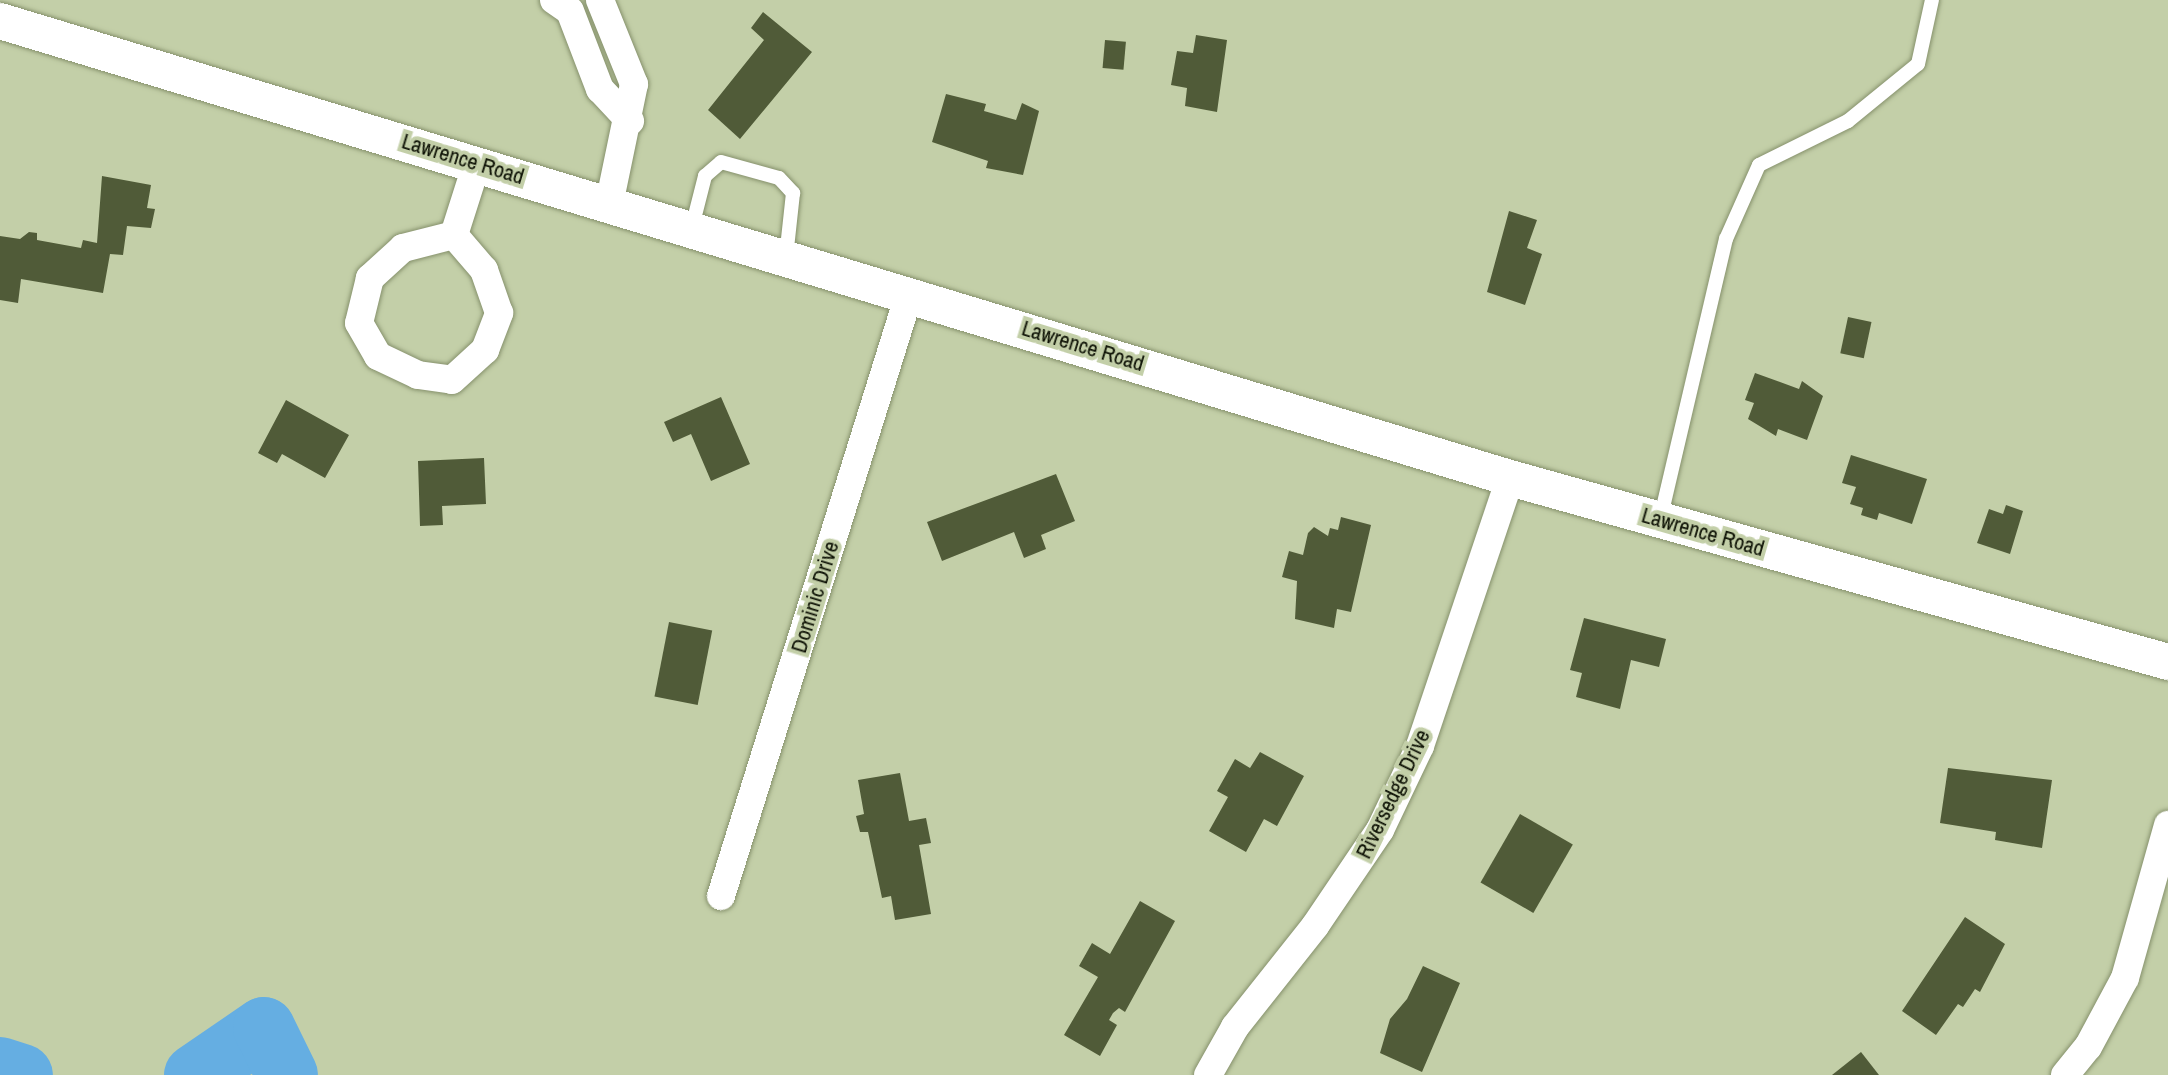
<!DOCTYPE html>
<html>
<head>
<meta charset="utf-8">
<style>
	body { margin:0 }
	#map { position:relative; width:2168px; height:1075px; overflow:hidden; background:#c3cfa8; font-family:"Archivo Narrow",sans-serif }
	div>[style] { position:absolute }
	.river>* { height:62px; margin:-31px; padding:0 31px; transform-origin:31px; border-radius:31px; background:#65aee2 }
	.building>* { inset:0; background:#505b38; transform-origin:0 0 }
	.roads { filter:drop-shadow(0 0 2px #86916c) drop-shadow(0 0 2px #86916c) }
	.service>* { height:14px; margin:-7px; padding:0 7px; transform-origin:7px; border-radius:7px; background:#fff }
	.minor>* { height:28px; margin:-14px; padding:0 14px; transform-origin:14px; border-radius:14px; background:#fff }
	.tertiary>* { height:36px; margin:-18px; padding:0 18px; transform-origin:18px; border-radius:18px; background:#fff }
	span { translate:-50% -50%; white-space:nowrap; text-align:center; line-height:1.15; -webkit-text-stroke:8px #c3cfa8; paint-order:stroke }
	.street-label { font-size:22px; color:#0e1205 }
</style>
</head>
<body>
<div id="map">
	<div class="river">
		<div style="left:0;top:1068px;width:23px;rotate:18deg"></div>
		<div style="left:195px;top:1075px;width:83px;rotate:-34.3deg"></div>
		<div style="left:264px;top:1028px;width:52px;rotate:63.9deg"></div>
	</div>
	<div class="building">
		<div style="clip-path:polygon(763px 12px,812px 52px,740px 139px,708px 110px,764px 40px,751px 28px)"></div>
		<div style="clip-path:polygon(1196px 35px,1227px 40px,1217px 112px,1185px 106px,1187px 88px,1171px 85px,1177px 51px,1193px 53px)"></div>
		<div style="left:1105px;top:40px;width:21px;height:28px;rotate:5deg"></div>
		<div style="clip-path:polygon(946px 94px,986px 104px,984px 111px,1016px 120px,1022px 103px,1039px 111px,1023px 175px,986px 168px,988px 161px,932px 142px)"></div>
		<div style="clip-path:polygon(102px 176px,151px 185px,147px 208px,155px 209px,151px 228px,127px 226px,123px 255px,110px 254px,103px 293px,21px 279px,18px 303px,0 300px,0 236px,20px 239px,29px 232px,37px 233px,37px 240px,81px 248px,83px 240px,97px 243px)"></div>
		<div style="clip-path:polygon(1509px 211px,1537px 220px,1527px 248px,1542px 254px,1525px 305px,1487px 292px)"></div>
		<div style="left:1848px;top:317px;width:24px;height:37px;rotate:12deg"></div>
		<div style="clip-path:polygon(1755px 373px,1799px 389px,1802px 381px,1823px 396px,1807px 440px,1778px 429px,1776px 436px,1748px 419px,1754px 403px,1745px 400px)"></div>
		<div style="clip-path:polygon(721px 397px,750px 464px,711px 481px,691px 434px,673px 442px,664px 422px)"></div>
		<div style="clip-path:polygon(286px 400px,349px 435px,325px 478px,282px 454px,277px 463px,258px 453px)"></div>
		<div style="clip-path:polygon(1851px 455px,1927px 479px,1912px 524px,1879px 513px,1877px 520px,1861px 515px,1863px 508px,1850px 504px,1856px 487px,1842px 483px)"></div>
		<div style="clip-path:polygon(484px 458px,486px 504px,442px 506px,443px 525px,420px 526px,418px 461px)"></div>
		<div style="clip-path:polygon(1056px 474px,1075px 521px,1041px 535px,1046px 549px,1024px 558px,1014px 532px,942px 561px,927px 522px)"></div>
		<div style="clip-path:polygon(2006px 505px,2023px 511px,2010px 554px,1977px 543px,1989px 509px,2003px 514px)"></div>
		<div style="clip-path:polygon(1341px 517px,1371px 525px,1351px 612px,1337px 609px,1334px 628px,1295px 619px,1297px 581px,1282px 577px,1289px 551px,1303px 555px,1308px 533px,1314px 527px,1328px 536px,1330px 528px,1338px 530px)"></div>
		<div style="clip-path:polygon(1584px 618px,1666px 639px,1659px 667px,1631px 660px,1620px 709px,1576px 697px,1582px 673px,1570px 670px)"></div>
		<div style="left:669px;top:622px;width:44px;height:76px;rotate:11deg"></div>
		<div style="clip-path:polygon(1260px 752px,1304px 776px,1277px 826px,1264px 819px,1246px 852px,1209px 831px,1228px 797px,1217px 791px,1235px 759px,1250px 768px)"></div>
		<div style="clip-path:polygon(1948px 768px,2052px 780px,2042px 848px,1995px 840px,1996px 832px,1940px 823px)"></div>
		<div style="clip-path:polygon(900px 773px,909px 821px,926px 818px,931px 843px,919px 845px,931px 914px,895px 920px,891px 896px,882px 898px,868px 832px,860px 832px,856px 816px,864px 814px,858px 780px)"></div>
		<div style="left:1520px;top:814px;width:61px;height:79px;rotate:30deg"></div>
		<div style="clip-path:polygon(1140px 901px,1175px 921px,1125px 1012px,1119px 1008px,1113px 1013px,1109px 1020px,1117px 1025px,1100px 1056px,1064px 1035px,1098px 977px,1079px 966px,1092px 943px,1110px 954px)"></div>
		<div style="clip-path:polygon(1965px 917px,2005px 944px,1980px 992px,1975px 989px,1963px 1007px,1958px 1004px,1936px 1035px,1902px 1011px)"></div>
		<div style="clip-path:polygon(1423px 966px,1460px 983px,1422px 1072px,1380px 1053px,1390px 1019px,1407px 999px)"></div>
		<div style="clip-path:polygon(1861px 1052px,1879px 1075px,1832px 1075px)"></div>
	</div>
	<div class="roads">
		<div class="service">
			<div style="left:691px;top:231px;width:57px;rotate:-75.7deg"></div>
			<div style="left:705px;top:176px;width:21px;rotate:-41deg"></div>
			<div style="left:721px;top:162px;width:60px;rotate:15.4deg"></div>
			<div style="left:779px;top:178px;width:21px;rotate:47deg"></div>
			<div style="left:793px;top:193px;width:64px;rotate:96.2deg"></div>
			<div style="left:1660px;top:520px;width:289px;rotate:-76.8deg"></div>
			<div style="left:1726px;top:239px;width:81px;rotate:-66deg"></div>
			<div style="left:1759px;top:165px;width:99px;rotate:-26.3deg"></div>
			<div style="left:1848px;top:121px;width:90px;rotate:-39.2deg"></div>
			<div style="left:1918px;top:64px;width:66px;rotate:-77.7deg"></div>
		</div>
		<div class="minor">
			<div style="left:554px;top:0;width:19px;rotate:35deg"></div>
			<div style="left:570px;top:11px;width:84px;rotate:69deg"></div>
			<div style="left:600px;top:89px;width:44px;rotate:46.8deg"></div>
			<div style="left:600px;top:0;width:91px;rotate:68deg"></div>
			<div style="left:634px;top:84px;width:124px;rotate:101.7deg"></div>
			<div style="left:454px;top:235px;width:53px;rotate:165.7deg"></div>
			<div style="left:403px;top:248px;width:45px;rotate:137.7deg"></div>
			<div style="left:370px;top:278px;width:46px;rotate:103.7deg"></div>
			<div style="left:359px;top:323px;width:38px;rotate:60deg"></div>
			<div style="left:378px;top:356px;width:44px;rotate:25.4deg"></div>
			<div style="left:418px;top:375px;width:34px;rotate:8deg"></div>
			<div style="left:452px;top:380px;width:45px;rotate:-42.3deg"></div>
			<div style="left:485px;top:350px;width:40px;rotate:-69deg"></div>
			<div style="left:499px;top:313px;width:46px;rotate:-109.2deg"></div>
			<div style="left:484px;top:270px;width:46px;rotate:-130.6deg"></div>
			<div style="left:454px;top:235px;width:76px;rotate:-72.3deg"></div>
			<div style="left:721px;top:896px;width:627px;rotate:-72.64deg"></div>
			<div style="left:1208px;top:1075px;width:55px;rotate:-60.6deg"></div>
			<div style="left:1235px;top:1027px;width:129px;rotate:-51.6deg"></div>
			<div style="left:1315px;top:926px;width:116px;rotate:-55.9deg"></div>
			<div style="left:1380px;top:830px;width:93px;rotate:-64.5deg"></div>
			<div style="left:1420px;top:746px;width:283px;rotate:-71.4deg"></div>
			<div style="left:2065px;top:1075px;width:36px;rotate:-51deg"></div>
			<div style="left:2088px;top:1047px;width:78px;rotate:-61.8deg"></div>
			<div style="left:2125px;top:978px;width:159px;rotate:-74.3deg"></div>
		</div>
		<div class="tertiary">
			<div style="left:0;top:21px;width:1578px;rotate:16.84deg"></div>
			<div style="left:1510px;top:478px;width:683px;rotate:15.62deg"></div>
		</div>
	</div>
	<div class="street-label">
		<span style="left:463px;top:159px;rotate:17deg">Lawrence Road</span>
		<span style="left:1083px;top:346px;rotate:17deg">Lawrence Road</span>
		<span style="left:1703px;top:532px;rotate:16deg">Lawrence Road</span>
		<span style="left:815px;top:597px;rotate:-73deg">Dominic Drive</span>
		<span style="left:1393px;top:794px;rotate:-64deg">Riversedge Drive</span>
	</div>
</div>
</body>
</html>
